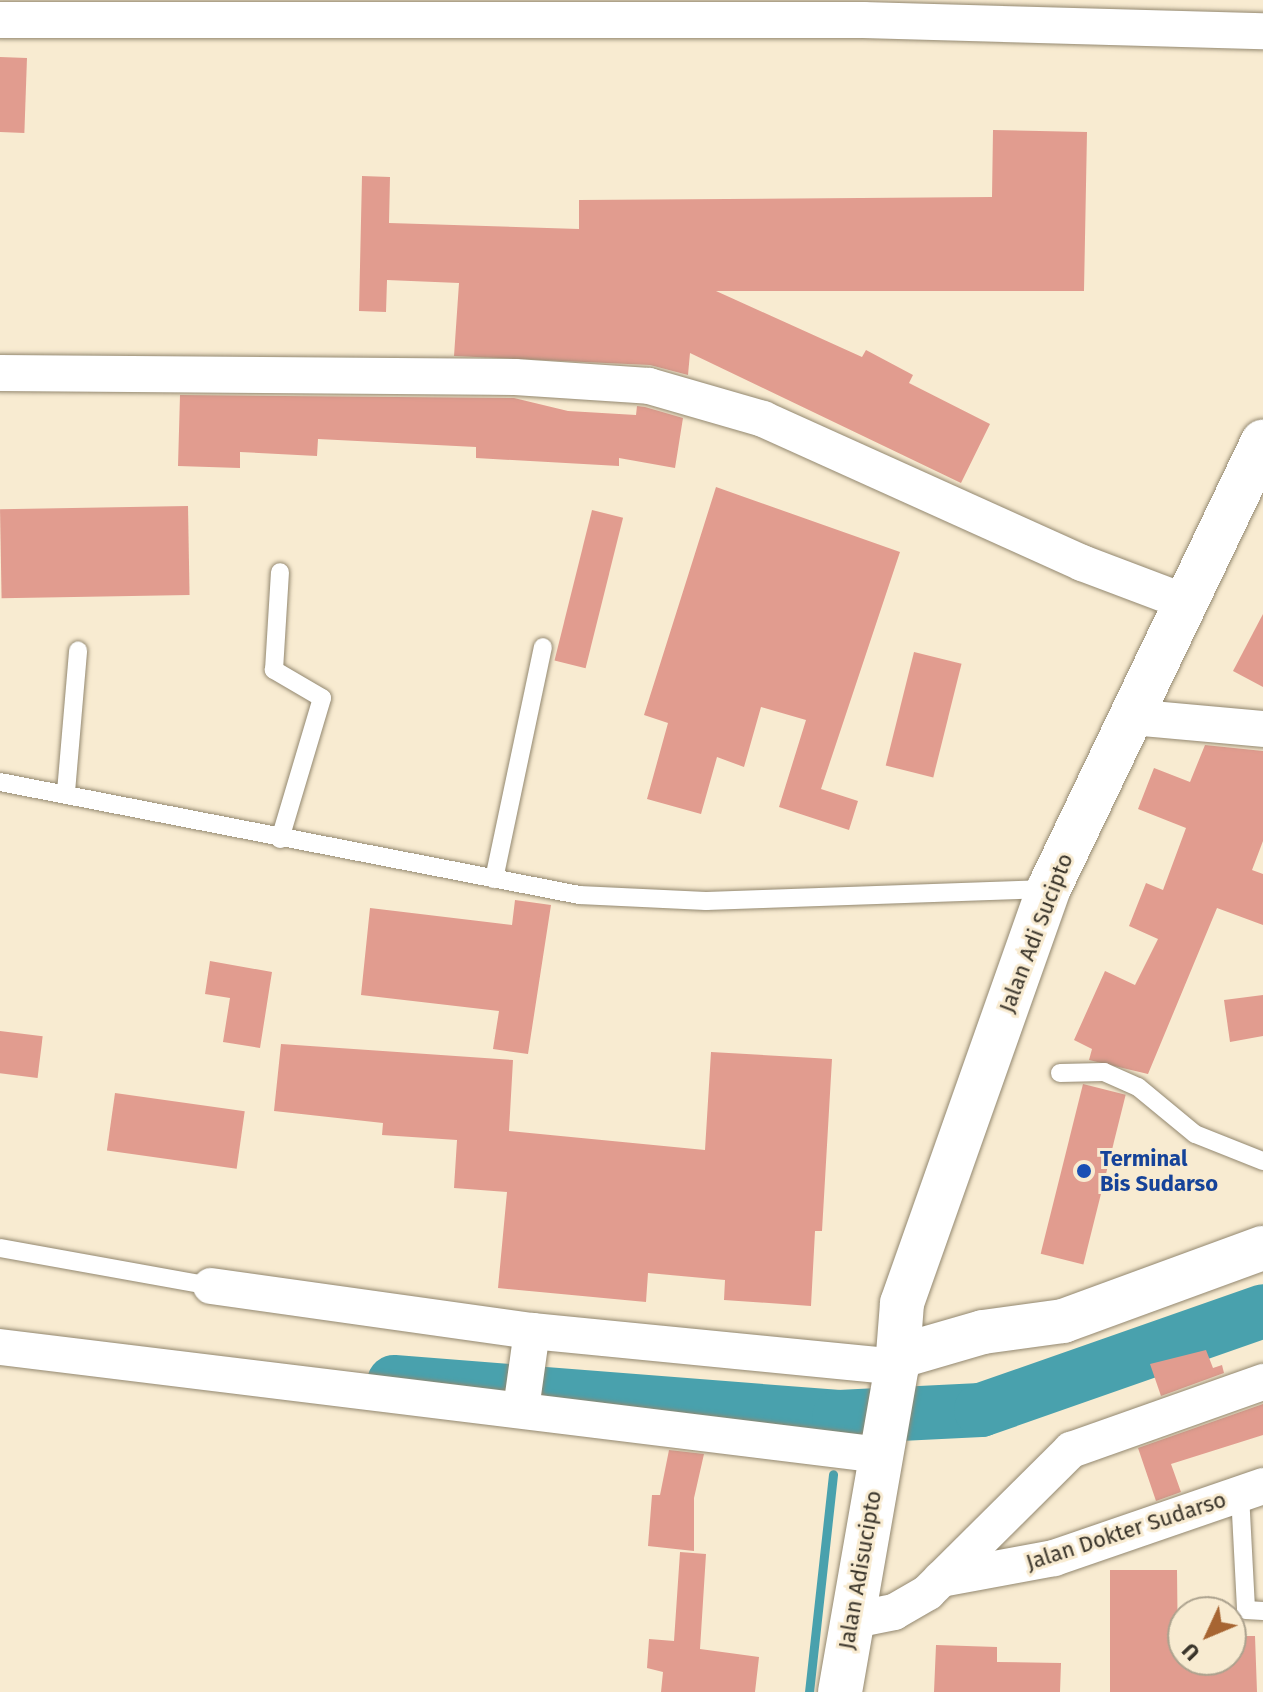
<!DOCTYPE html>
<html>
<head>
<meta charset="utf-8">
<style>
	body { margin:0 }
	#map { position:relative; width:1263px; height:1692px; overflow:hidden; background:#f8ebd1; font-family:"Fira Sans",sans-serif }
	div>[style] { position:absolute }
	.stream>* { height:9px; margin:-4.5px; padding:0 4.5px; transform-origin:4.5px; border-radius:4.5px; background:#49a1ad }
	.river>* { height:54px; margin:-27px; padding:0 27px; transform-origin:27px; border-radius:27px; background:#49a1ad }
	.building>* { inset:0; background:#e19c8f; transform-origin:0 0 }
	.roads { filter:drop-shadow(0 0 2px #938870) drop-shadow(0 0 2px #938870) }
	.lane>* { height:18px; margin:-9px; padding:0 9px; transform-origin:9px; border-radius:9px; background:#fff }
	.street>* { height:36px; margin:-18px; padding:0 18px; transform-origin:18px; border-radius:18px; background:#fff }
	.secondary>* { height:44px; margin:-22px; padding:0 22px; transform-origin:22px; border-radius:22px; background:#fff }
	.dots>* { width:22px; height:22px; translate:-50% -50%; box-sizing:border-box; border:4px solid #f8ebd1; border-radius:50% }
	span { translate:-50% -50%; white-space:nowrap; text-align:center; line-height:1.15; -webkit-text-stroke:6px #f8ebd1; paint-order:stroke }
	.street-label { font-size:22px; color:#39342a }
	.transit-label { font-size:22px; color:#164399; font-weight:700 }
	.left { translate:0 -50%; text-align:left }
	.north { position:absolute; left:1167px; top:1596px; width:80px; height:80px; box-sizing:border-box; background:#f8ebd1; border:2px solid #aca28e; border-radius:50%; rotate:226deg; font-size:22px; font-weight:700; line-height:32px; text-align:center; color:#39342a }
	.north::after { content:''; display:block; margin:auto; width:28px; height:36px; background:#a76532; clip-path:polygon(50% 0,100% 100%,50% 72%,0 100%) }
</style>
</head>
<body>
<div id="map">
	<div class="stream">
		<div style="left:838px;top:1424px;width:7px;rotate:-82deg"></div>
		<div style="left:809px;top:1692px;width:219px;rotate:-83.7deg"></div>
	</div>
	<div class="river">
		<div style="left:394px;top:1382px;width:446px;rotate:4.5deg"></div>
		<div style="left:839px;top:1417px;width:142px;rotate:-2.8deg"></div>
		<div style="left:981px;top:1410px;width:299px;rotate:-19.3deg"></div>
	</div>
	<div class="building">
		<div style="left:0;top:57px;width:27px;height:75px;rotate:2deg"></div>
		<div style="clip-path:polygon(993px 130px,1087px 132px,1084px 291px,716px 291px,862px 357px,866px 350px,913px 375px,909px 383px,990px 424px,961px 483px,690px 353px,688px 375px,650px 365px,454px 356px,459px 283px,387px 280px,386px 312px,359px 311px,362px 176px,390px 177px,389px 223px,579px 229px,579px 200px,992px 197px)"></div>
		<div style="clip-path:polygon(180px 395px,514px 398px,568px 411px,636px 415px,637px 406px,645px 407px,683px 418px,675px 468px,619px 458px,619px 466px,476px 458px,476px 447px,318px 439px,317px 456px,240px 452px,240px 468px,178px 466px)"></div>
		<div style="clip-path:polygon(716px 487px,900px 552px,821px 789px,858px 801px,849px 830px,779px 807px,806px 720px,761px 707px,744px 767px,717px 757px,701px 814px,647px 799px,668px 723px,644px 715px)"></div>
		<div style="left:188px;top:506px;width:89px;height:188px;rotate:89deg"></div>
		<div style="left:592px;top:510px;width:32px;height:155px;rotate:14deg"></div>
		<div style="clip-path:polygon(1263px 614px,1263px 687px,1233px 671px)"></div>
		<div style="left:914px;top:652px;width:49px;height:117px;rotate:14deg"></div>
		<div style="clip-path:polygon(1205px 745px,1263px 751px,1263px 841px,1252px 870px,1263px 874px,1263px 925px,1217px 908px,1148px 1074px,1089px 1060px,1092px 1049px,1074px 1040px,1105px 971px,1135px 985px,1158px 939px,1129px 926px,1146px 883px,1163px 890px,1186px 828px,1138px 809px,1154px 768px,1190px 782px)"></div>
		<div style="clip-path:polygon(515px 900px,551px 905px,528px 1054px,493px 1049px,499px 1011px,361px 995px,370px 908px,512px 925px)"></div>
		<div style="clip-path:polygon(210px 961px,272px 972px,260px 1048px,223px 1042px,230px 998px,205px 994px)"></div>
		<div style="clip-path:polygon(1263px 995px,1263px 1036px,1230px 1042px,1224px 1000px)"></div>
		<div style="left:0;top:1031px;width:43px;height:42px;rotate:7deg"></div>
		<div style="clip-path:polygon(281px 1044px,513px 1060px,509px 1131px,705px 1150px,711px 1052px,832px 1059px,822px 1231px,815px 1231px,811px 1306px,724px 1300px,725px 1280px,648px 1273px,646px 1302px,498px 1288px,507px 1192px,454px 1188px,457px 1140px,382px 1135px,383px 1123px,274px 1111px)"></div>
		<div style="left:1083px;top:1084px;width:44px;height:175px;rotate:14deg"></div>
		<div style="left:115px;top:1093px;width:131px;height:58px;rotate:8deg"></div>
		<div style="clip-path:polygon(1206px 1350px,1213px 1368px,1222px 1365px,1224px 1373px,1161px 1396px,1150px 1364px)"></div>
		<div style="clip-path:polygon(1263px 1404px,1263px 1435px,1171px 1464px,1181px 1492px,1156px 1501px,1138px 1448px)"></div>
		<div style="clip-path:polygon(669px 1450px,704px 1454px,694px 1498px,694px 1551px,648px 1546px,652px 1495px,660px 1495px)"></div>
		<div style="clip-path:polygon(680px 1552px,706px 1554px,700px 1649px,759px 1657px,755px 1692px,661px 1692px,663px 1672px,647px 1668px,649px 1639px,674px 1641px)"></div>
		<div style="clip-path:polygon(1110px 1570px,1177px 1570px,1178px 1660px,1231px 1660px,1231px 1636px,1255px 1636px,1257px 1692px,1110px 1692px)"></div>
		<div style="clip-path:polygon(936px 1645px,997px 1647px,997px 1662px,1061px 1663px,1060px 1692px,934px 1692px)"></div>
	</div>
	<div class="roads">
		<div class="lane">
			<div style="left:0;top:782px;width:590px;rotate:11.04deg"></div>
			<div style="left:579px;top:895px;width:127px;rotate:2.7deg"></div>
			<div style="left:706px;top:901px;width:341px;rotate:-2deg"></div>
			<div style="left:66px;top:792px;width:142px;rotate:-85.1deg"></div>
			<div style="left:280px;top:839px;width:147px;rotate:-73.4deg"></div>
			<div style="left:322px;top:698px;width:56px;rotate:-149.7deg"></div>
			<div style="left:274px;top:670px;width:98px;rotate:-86.5deg"></div>
			<div style="left:494px;top:879px;width:237px;rotate:-78.1deg"></div>
			<div style="left:1060px;top:1073px;width:44px;rotate:-1.3deg"></div>
			<div style="left:1104px;top:1072px;width:37px;rotate:24deg"></div>
			<div style="left:1138px;top:1087px;width:74px;rotate:39.5deg"></div>
			<div style="left:1195px;top:1134px;width:73px;rotate:21.7deg"></div>
			<div style="left:0;top:1248px;width:214px;rotate:10.2deg"></div>
			<div style="left:1240px;top:1494px;width:116px;rotate:87deg"></div>
			<div style="left:1246px;top:1610px;width:17px;rotate:3deg"></div>
		</div>
		<div class="street">
			<div style="left:0;top:20px;width:863px"></div>
			<div style="left:863px;top:20px;width:400px;rotate:1.6deg"></div>
			<div style="left:0;top:373px;width:515px;rotate:0.45deg"></div>
			<div style="left:515px;top:377px;width:134px;rotate:3.8deg"></div>
			<div style="left:649px;top:386px;width:119px;rotate:16.1deg"></div>
			<div style="left:763px;top:419px;width:350px;rotate:24.3deg"></div>
			<div style="left:1082px;top:563px;width:110px;rotate:20.7deg"></div>
			<div style="left:1131px;top:717px;width:133px;rotate:5.2deg"></div>
			<div style="left:211px;top:1286px;width:324px;rotate:8deg"></div>
			<div style="left:532px;top:1331px;width:367px;rotate:5.6deg"></div>
			<div style="left:0;top:1347px;width:888px;rotate:6.99deg"></div>
			<div style="left:521px;top:1409px;width:79px;rotate:-82deg"></div>
			<div style="left:941px;top:1579px;width:115px;rotate:-10.5deg"></div>
			<div style="left:1054px;top:1558px;width:221px;rotate:-19deg"></div>
			<div style="left:849px;top:1621px;width:46px;rotate:-11.3deg"></div>
			<div style="left:894px;top:1612px;width:39px;rotate:-30deg"></div>
			<div style="left:928px;top:1592px;width:202px;rotate:-44.8deg"></div>
			<div style="left:1071px;top:1450px;width:204px;rotate:-19.5deg"></div>
		</div>
		<div class="secondary">
			<div style="left:897px;top:1357px;width:90px;rotate:-16.2deg"></div>
			<div style="left:983px;top:1332px;width:81px;rotate:-7.8deg"></div>
			<div style="left:1063px;top:1321px;width:213px;rotate:-20.1deg"></div>
			<div style="left:840px;top:1692px;width:330px;rotate:-80.1deg"></div>
			<div style="left:897px;top:1367px;width:64px;rotate:-85.5deg"></div>
			<div style="left:902px;top:1303px;width:440px;rotate:-70.5deg"></div>
			<div style="left:1049px;top:888px;width:495px;rotate:-64.4deg"></div>
		</div>
	</div>
	<div class="dots">
		<div style="left:1084px;top:1171px;background:#1a4fb4"></div>
	</div>
	<div class="street-label">
		<span style="left:1036px;top:933px;rotate:-69deg">Jalan Adi Sucipto</span>
		<span style="left:1126px;top:1531px;rotate:-18deg">Jalan Dokter Sudarso</span>
		<span style="left:860px;top:1570px;rotate:-80deg">Jalan Adisucipto</span>
	</div>
	<div class="transit-label">
		<span class="left" style="left:1100px;top:1171px">Terminal<br>Bis Sudarso</span>
	</div>
	<div class="north">U</div>
</div>
</body>
</html>
